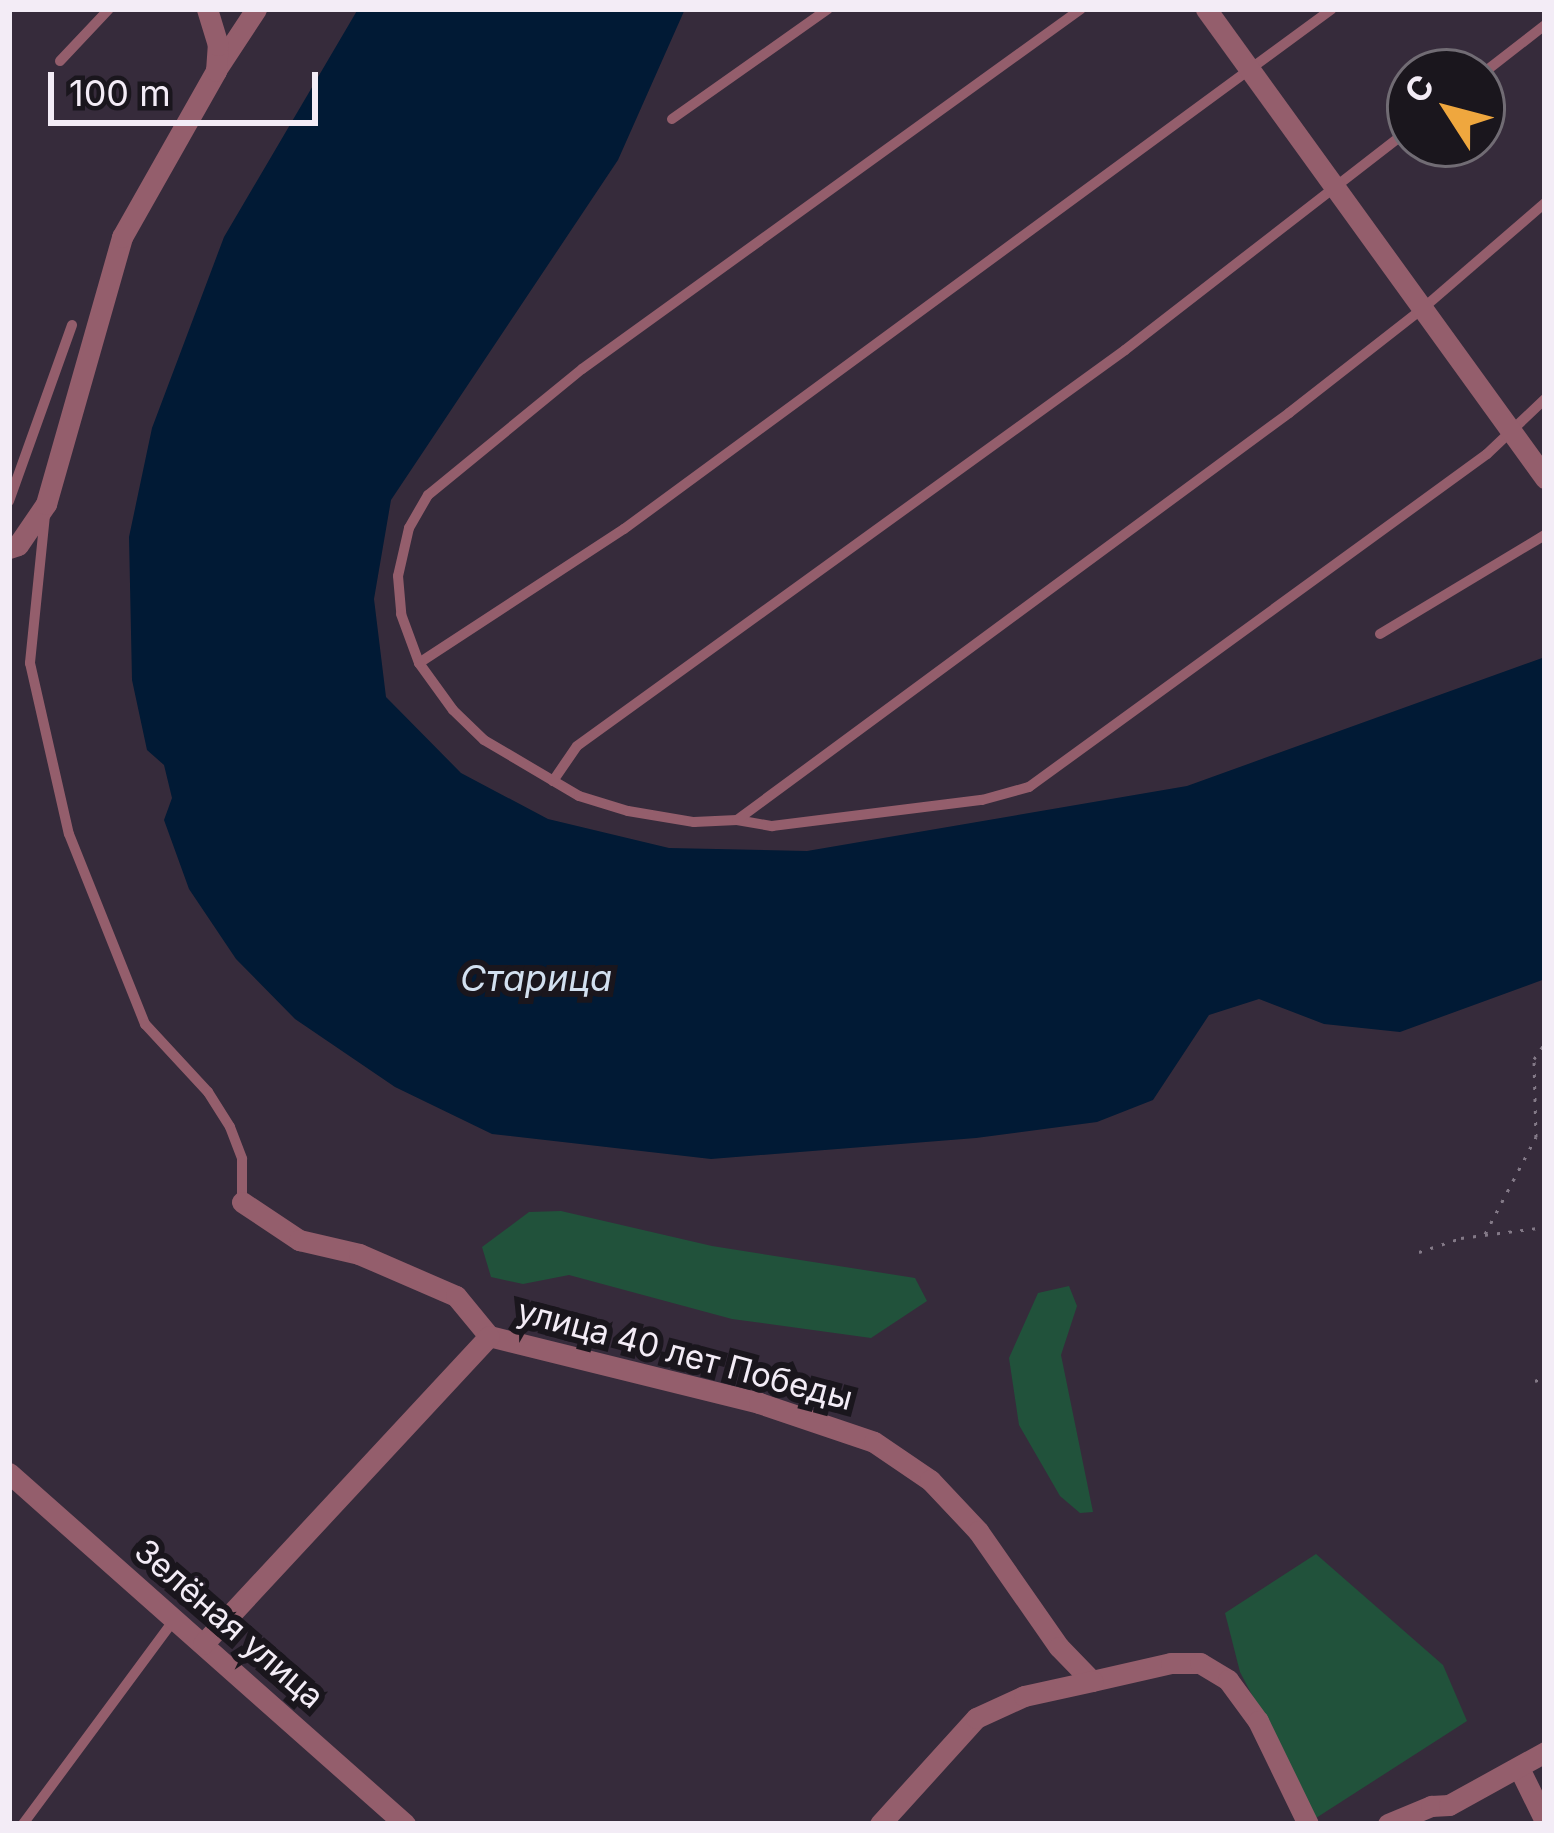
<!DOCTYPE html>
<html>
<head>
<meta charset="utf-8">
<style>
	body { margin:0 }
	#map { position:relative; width:1554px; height:1833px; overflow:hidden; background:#362b3b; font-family:Inter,sans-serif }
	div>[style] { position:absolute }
	.green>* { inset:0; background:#21523b }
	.water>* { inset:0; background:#011a35 }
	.path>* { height:3px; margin-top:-1.5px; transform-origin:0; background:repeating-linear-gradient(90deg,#837987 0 3px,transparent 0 12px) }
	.lane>* { height:10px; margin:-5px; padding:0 5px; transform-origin:5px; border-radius:5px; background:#945e6c }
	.street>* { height:21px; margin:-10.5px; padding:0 10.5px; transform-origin:10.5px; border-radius:10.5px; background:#945e6c }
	span { translate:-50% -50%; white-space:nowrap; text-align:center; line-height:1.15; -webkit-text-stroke:12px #1a161d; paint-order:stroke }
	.street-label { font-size:33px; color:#f3ecf6 }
	.water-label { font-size:36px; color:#d2e0f0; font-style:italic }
	.frame { position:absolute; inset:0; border:12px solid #f3ecf6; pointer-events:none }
	.north { position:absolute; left:1386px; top:48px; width:120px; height:120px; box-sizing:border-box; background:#1a161d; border:3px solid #716c74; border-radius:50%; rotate:306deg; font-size:33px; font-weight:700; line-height:48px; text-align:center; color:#f3ecf6 }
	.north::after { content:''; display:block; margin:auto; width:42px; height:54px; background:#efa73e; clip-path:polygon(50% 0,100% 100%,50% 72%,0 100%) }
	.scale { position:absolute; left:48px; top:72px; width:270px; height:54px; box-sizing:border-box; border:6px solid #f3ecf6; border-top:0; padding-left:15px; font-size:36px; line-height:42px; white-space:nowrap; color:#f3ecf6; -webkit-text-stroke:9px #1a161d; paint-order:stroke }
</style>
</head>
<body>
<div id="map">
	<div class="green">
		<div style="clip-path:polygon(561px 1211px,712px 1246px,915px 1278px,927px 1301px,871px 1338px,732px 1319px,569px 1275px,523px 1284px,491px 1277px,482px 1247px,529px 1212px)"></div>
		<div style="clip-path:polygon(1069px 1286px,1077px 1306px,1061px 1355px,1093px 1512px,1080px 1513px,1060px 1496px,1019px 1425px,1009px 1358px,1038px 1293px)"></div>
		<div style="clip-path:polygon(1316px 1554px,1443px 1665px,1467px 1721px,1316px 1818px,1240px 1672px,1225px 1613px)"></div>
	</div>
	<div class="water">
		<div style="clip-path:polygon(358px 9px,685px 9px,618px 160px,391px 500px,374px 599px,386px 697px,461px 773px,548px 819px,669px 848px,807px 851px,1187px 786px,1545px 657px,1545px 979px,1400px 1032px,1324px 1024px,1259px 999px,1209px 1015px,1153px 1100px,1097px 1122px,976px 1138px,711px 1159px,492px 1134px,395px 1087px,295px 1019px,236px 959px,189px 889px,164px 820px,172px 798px,164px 765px,147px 750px,132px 680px,129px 537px,152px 428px,224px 237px)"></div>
	</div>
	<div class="path">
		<div style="left:1485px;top:1234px;width:110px;rotate:-62.3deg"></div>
		<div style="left:1536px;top:1137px;width:78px;rotate:-91.5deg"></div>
		<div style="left:1534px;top:1059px;width:19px;rotate:-55deg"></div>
		<div style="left:1419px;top:1252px;width:44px;rotate:-18.4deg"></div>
		<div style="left:1461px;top:1238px;width:85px;rotate:-7.5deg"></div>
		<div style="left:1535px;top:1381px;width:11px;rotate:-22deg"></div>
	</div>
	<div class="lane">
		<div style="left:1081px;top:9px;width:615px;rotate:144.19deg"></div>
		<div style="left:582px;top:369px;width:199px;rotate:140.7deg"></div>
		<div style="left:428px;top:495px;width:38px;rotate:120deg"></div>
		<div style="left:409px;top:528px;width:49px;rotate:102.9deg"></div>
		<div style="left:398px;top:576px;width:38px;rotate:85deg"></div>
		<div style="left:401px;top:614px;width:52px;rotate:69.8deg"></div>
		<div style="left:419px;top:663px;width:58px;rotate:54.1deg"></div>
		<div style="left:453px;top:710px;width:43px;rotate:44.1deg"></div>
		<div style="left:484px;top:740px;width:110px;rotate:30.5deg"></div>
		<div style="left:579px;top:796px;width:51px;rotate:17deg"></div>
		<div style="left:628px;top:811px;width:67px;rotate:9.5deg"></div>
		<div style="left:694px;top:822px;width:43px;rotate:-2.7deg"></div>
		<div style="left:737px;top:820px;width:36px;rotate:10deg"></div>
		<div style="left:772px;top:826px;width:212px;rotate:-7.1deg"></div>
		<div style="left:982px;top:800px;width:49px;rotate:-15.5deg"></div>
		<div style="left:1029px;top:787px;width:566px;rotate:-36.02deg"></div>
		<div style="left:1487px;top:454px;width:80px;rotate:-43.5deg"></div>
		<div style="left:60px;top:61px;width:71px;rotate:-46.7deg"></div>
		<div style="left:1482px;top:74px;width:80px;rotate:-37.9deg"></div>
		<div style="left:672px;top:119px;width:191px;rotate:-35.2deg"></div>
		<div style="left:9px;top:501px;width:187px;rotate:-70.3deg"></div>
		<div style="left:45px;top:515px;width:149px;rotate:95.8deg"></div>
		<div style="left:30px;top:663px;width:175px;rotate:77.2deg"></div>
		<div style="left:69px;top:834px;width:205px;rotate:68.2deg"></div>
		<div style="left:145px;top:1024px;width:93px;rotate:47.2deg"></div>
		<div style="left:208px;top:1092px;width:41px;rotate:57.8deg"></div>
		<div style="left:230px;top:1127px;width:34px;rotate:69deg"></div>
		<div style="left:242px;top:1159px;width:43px;rotate:90deg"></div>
		<div style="left:1380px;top:634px;width:192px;rotate:-31deg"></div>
		<div style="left:419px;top:663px;width:245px;rotate:-33.2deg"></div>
		<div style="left:624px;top:529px;width:878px;rotate:-36.3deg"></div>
		<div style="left:553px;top:781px;width:42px;rotate:-55.6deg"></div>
		<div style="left:577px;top:746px;width:676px;rotate:-35.85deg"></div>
		<div style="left:1125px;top:350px;width:361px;rotate:-37.8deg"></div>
		<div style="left:737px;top:820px;width:686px;rotate:-36.4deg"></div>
		<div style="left:1289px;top:413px;width:167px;rotate:-38deg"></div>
		<div style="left:1421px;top:310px;width:164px;rotate:-40.8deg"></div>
		<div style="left:23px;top:1824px;width:254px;rotate:-53.5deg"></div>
	</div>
	<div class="street">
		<div style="left:1206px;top:9px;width:579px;rotate:54.14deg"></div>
		<div style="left:216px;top:70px;width:73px;rotate:-56.7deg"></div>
		<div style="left:9px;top:548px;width:9px;rotate:-18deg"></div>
		<div style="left:18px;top:545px;width:50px;rotate:-55.7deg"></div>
		<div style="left:46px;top:504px;width:278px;rotate:-74.1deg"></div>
		<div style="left:122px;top:237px;width:191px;rotate:-60.5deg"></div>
		<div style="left:216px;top:71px;width:26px;rotate:-86deg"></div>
		<div style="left:218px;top:45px;width:38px;rotate:-107deg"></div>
		<div style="left:242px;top:1202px;width:69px;rotate:33.7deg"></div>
		<div style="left:299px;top:1240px;width:62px;rotate:13.1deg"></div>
		<div style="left:359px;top:1254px;width:106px;rotate:23.4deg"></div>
		<div style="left:456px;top:1296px;width:52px;rotate:50.5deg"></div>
		<div style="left:489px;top:1336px;width:278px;rotate:13.9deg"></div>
		<div style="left:759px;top:1403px;width:121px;rotate:18.7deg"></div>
		<div style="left:874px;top:1442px;width:68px;rotate:34.2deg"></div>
		<div style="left:930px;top:1480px;width:70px;rotate:46.7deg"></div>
		<div style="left:978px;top:1531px;width:141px;rotate:55.1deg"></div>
		<div style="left:1059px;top:1647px;width:47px;rotate:45.9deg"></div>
		<div style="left:1092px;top:1681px;width:81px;rotate:-12.8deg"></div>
		<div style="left:1171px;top:1663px;width:29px"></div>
		<div style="left:1200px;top:1663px;width:33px;rotate:31deg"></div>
		<div style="left:1228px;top:1680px;width:51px;rotate:53.8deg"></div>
		<div style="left:1258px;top:1721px;width:114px;rotate:64.1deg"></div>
		<div style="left:9px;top:1473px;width:529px;rotate:41.55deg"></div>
		<div style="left:203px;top:1644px;width:420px;rotate:-47.1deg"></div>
		<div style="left:1519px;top:1768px;width:59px;rotate:63.9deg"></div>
		<div style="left:880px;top:1824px;width:143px;rotate:-47.8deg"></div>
		<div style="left:976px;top:1718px;width:53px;rotate:-24.6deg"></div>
		<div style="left:1024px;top:1696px;width:70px;rotate:-12.4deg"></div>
		<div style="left:1388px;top:1824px;width:47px;rotate:-22.7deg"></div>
		<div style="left:1431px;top:1806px;width:18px;rotate:-3deg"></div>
		<div style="left:1449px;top:1805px;width:110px;rotate:-28.9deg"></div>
	</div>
	<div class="street-label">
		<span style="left:685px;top:1355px;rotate:15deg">улица 40 лет Победы</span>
		<span style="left:229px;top:1624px;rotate:41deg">Зелёная улица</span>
	</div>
	<div class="water-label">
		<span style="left:536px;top:979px">Старица</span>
	</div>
	<div class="frame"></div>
	<div class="north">С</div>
	<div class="scale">100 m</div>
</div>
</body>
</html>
